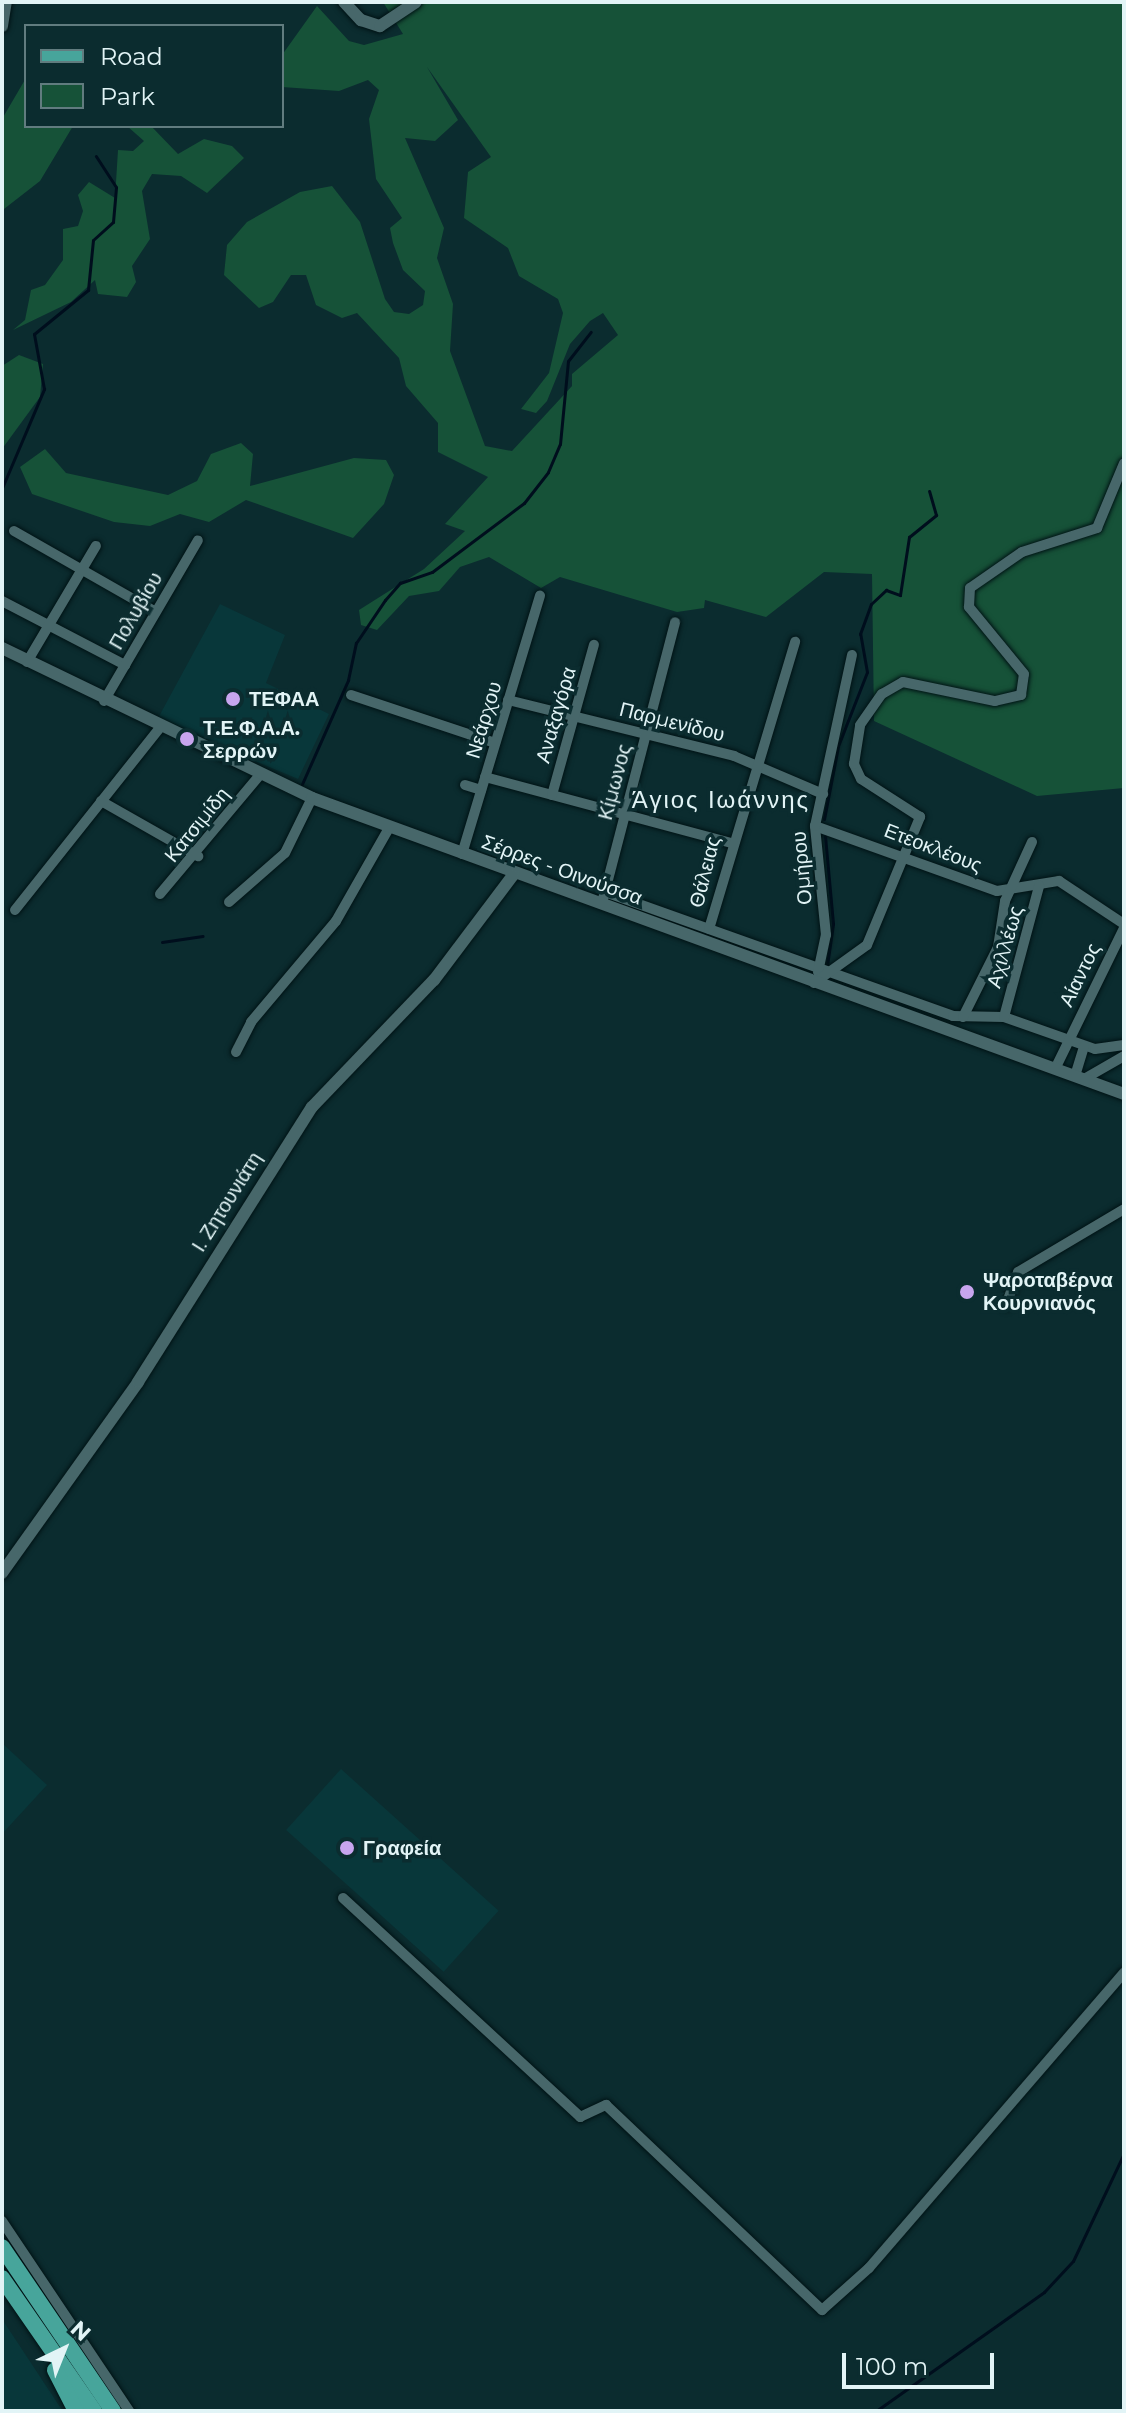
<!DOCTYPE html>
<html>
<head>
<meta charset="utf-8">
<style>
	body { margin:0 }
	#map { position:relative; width:1126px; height:2413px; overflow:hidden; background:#0b2c2f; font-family:Montserrat,sans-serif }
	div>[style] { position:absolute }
	.built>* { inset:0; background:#08373a; transform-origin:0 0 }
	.green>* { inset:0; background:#165238 }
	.stream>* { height:3px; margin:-1.5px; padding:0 1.5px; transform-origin:1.5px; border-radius:1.5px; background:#000e1d }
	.roads { filter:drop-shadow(0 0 2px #001315) drop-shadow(0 0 2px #001315) }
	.minor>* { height:10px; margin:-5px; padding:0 5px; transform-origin:5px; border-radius:5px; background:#47676a }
	.tertiary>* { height:12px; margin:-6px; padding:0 6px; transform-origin:6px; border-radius:6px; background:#47676a }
	.primary>* { height:16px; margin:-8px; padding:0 8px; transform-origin:8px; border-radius:8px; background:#47a59b }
	.dots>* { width:22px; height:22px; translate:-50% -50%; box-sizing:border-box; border:4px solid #0b2c2f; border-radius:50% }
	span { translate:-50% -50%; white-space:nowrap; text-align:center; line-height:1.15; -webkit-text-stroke:7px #0b2c2f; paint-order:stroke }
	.street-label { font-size:20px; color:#e2f4f6 }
	.poi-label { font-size:20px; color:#e2f4f6; font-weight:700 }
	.left { translate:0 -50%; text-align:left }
	.quarter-label { font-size:24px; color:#e2f4f6; letter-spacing:2px }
	.frame { position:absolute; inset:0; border:4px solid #e2f4f6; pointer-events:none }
	.legend { position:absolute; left:24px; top:24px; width:260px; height:104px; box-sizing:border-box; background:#0b2c2f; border:2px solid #617c7f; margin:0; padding:10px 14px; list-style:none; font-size:24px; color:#e2f4f6 }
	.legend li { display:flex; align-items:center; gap:16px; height:40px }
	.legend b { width:40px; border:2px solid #617c7f }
	.north { position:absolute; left:24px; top:2309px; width:80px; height:80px; -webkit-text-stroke:6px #0b2c2f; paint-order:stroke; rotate:43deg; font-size:22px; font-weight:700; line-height:32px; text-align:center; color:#e2f4f6 }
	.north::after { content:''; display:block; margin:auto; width:28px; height:36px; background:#e2f4f6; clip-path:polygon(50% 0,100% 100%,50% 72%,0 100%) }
	.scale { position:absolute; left:842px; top:2353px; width:152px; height:36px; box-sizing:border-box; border:4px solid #e2f4f6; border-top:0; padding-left:10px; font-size:24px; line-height:28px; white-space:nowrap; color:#e2f4f6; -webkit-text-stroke:6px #0b2c2f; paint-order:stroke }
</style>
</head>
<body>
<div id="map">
	<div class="built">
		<div style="clip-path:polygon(220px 604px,285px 635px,266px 683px,329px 714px,298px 779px,157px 720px)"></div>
		<div style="clip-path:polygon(2px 1743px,47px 1785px,2px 1834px)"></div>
		<div style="left:341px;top:1769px;width:212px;height:82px;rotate:42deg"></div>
		<div style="clip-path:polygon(2px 2319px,58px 2404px,63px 2411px,2px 2411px)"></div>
	</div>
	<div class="green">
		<div style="clip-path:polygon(evenodd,383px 2px,1124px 2px,1124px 788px,1037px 796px,874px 721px,872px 574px,824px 572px,766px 617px,705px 600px,704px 608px,677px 612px,560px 577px,541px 588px,489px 557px,460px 567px,439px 591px,409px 596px,377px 630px,361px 625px,359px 610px,424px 569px,465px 531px,445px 524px,488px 477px,438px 452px,438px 423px,406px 386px,399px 358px,357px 313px,342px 318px,316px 305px,306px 275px,291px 275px,273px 302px,259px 308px,224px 275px,227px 245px,247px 222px,300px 192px,332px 186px,360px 222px,385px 299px,394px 312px,409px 314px,423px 305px,425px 291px,403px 270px,393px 243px,390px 228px,402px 218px,376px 179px,369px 119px,379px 90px,368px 80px,339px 91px,282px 87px,282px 55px,317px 6px,349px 41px,364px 45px,403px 34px,383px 2px,427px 67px,491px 157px,468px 172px,464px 218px,508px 248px,519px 276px,558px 299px,563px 313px,549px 373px,521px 409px,536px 413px,547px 401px,570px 344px,590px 321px,603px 313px,618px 335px,572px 374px,572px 386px,512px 451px,485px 446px,450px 351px,453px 304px,437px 258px,444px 228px,405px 138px,435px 141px,458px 120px,427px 67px)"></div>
		<div style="clip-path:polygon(26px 78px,26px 126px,73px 126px,40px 181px,4px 209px,2px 119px)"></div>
		<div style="clip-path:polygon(127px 126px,151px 126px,178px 154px,204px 139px,232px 146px,244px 158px,207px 193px,181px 176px,152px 174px,142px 191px,150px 239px,132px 266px,136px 282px,127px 297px,98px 294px,95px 280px,71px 302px,13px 330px,25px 320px,31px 290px,45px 285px,63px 260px,63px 229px,78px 226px,83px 211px,78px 195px,89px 182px,115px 198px,118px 150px,133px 151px,144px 141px)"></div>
		<div style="clip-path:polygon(19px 355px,43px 364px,40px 397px,2px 449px,2px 366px)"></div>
		<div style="clip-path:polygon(241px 443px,253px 454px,250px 486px,354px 458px,386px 460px,394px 475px,384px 504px,353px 538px,246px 500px,209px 522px,180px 514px,150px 526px,114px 522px,32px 494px,20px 467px,45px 449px,66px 473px,168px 495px,197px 481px,211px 454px)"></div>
	</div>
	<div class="stream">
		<div style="left:2px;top:488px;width:108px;rotate:-67deg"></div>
		<div style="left:44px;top:389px;width:56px;rotate:-100.3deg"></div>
		<div style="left:34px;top:334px;width:70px;rotate:-39.2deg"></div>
		<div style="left:88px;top:290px;width:50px;rotate:-84.3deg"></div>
		<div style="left:93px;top:240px;width:27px;rotate:-42deg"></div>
		<div style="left:113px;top:222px;width:35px;rotate:-85deg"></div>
		<div style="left:116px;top:187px;width:37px;rotate:-123deg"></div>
		<div style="left:302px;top:784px;width:114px;rotate:-66.1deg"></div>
		<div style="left:348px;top:680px;width:38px;rotate:-78deg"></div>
		<div style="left:356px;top:643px;width:52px;rotate:-56deg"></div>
		<div style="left:385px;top:600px;width:23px;rotate:-49deg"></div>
		<div style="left:400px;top:583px;width:34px;rotate:-19deg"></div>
		<div style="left:432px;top:572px;width:115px;rotate:-36.9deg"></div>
		<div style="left:524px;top:503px;width:39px;rotate:-52deg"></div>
		<div style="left:548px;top:472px;width:30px;rotate:-67deg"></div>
		<div style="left:560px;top:444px;width:83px;rotate:-84.5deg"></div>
		<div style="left:568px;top:361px;width:37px;rotate:-52deg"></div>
		<div style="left:824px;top:819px;width:74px;rotate:-79.1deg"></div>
		<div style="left:838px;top:746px;width:79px;rotate:-68.6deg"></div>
		<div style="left:867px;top:672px;width:39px;rotate:-100deg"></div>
		<div style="left:860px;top:634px;width:32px;rotate:-70deg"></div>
		<div style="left:871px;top:604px;width:21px;rotate:-43deg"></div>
		<div style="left:886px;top:590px;width:15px;rotate:20deg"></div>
		<div style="left:900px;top:595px;width:59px;rotate:-81.2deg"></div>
		<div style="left:909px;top:537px;width:35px;rotate:-39deg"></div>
		<div style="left:936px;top:515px;width:25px;rotate:-106deg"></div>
		<div style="left:825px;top:836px;width:88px;rotate:84.8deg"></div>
		<div style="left:833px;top:924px;width:41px;rotate:98.3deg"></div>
		<div style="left:162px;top:942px;width:41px;rotate:-8.3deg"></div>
		<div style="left:876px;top:2411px;width:206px;rotate:-35.3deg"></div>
		<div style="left:1044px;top:2292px;width:42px;rotate:-46.9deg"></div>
		<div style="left:1073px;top:2261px;width:119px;rotate:-64.7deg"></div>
	</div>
	<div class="roads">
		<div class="minor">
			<div style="left:14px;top:531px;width:163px;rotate:29.7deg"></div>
			<div style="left:2px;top:601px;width:139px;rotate:27.5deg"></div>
			<div style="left:27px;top:662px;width:135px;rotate:-59.3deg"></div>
			<div style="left:351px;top:695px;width:152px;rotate:18.4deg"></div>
			<div style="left:508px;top:700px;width:233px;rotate:13.9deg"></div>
			<div style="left:734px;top:756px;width:97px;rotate:23.1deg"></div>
			<div style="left:104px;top:701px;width:186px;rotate:-59.7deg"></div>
			<div style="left:485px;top:777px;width:255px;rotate:15deg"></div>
			<div style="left:465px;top:785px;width:17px;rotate:17deg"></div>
			<div style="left:552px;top:795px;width:156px;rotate:-74.4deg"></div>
			<div style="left:101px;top:801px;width:112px;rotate:29.6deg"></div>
			<div style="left:815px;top:826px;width:193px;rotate:19.7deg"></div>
			<div style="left:997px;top:891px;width:63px;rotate:-9.2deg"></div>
			<div style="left:1059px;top:881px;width:78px;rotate:33.5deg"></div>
			<div style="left:462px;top:854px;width:270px;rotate:-73.2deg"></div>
			<div style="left:605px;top:892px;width:369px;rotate:19.6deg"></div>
			<div style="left:953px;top:1016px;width:51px;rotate:1.1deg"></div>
			<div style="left:1004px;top:1017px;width:96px;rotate:19.4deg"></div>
			<div style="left:1095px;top:1049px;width:29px;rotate:-8deg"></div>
			<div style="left:160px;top:894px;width:154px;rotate:-50deg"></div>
			<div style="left:603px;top:899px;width:286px;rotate:-75.4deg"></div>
			<div style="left:229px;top:902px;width:74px;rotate:-41.2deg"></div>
			<div style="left:285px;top:853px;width:61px;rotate:-63.9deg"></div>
			<div style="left:15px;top:910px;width:231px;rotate:-51.5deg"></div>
			<div style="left:709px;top:929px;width:300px;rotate:-73.3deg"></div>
			<div style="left:818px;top:972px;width:38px;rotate:-78deg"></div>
			<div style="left:826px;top:935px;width:110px;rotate:-95.8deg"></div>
			<div style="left:815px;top:826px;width:175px;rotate:-77.8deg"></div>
			<div style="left:814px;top:983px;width:65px;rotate:-35.6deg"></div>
			<div style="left:867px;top:945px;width:139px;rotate:-67.5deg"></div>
			<div style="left:920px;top:817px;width:70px;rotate:-147.2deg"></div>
			<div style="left:861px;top:779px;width:17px;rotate:-115deg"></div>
			<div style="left:854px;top:764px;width:39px;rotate:-81deg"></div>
			<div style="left:860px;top:725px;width:38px;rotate:-55deg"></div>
			<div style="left:882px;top:694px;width:24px;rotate:-30deg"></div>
			<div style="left:903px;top:682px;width:94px;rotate:11.7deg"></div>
			<div style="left:995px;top:701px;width:27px;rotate:-13deg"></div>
			<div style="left:1021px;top:695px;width:21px;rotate:-82deg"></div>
			<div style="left:1024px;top:674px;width:87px;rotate:-129.4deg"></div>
			<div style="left:969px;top:607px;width:19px;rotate:-87deg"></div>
			<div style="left:970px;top:588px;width:63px;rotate:-34.7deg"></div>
			<div style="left:1022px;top:552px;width:79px;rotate:-17.7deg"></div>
			<div style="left:1097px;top:528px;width:70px;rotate:-67.4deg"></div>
			<div style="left:963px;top:1017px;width:78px;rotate:-63.4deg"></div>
			<div style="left:998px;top:947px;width:47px;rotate:-81.3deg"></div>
			<div style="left:1005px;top:901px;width:65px;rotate:-65.4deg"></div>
			<div style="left:1004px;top:1017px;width:136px;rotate:-75deg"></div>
			<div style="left:236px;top:1052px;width:34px;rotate:-63deg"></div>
			<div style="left:251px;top:1022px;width:132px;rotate:-49.9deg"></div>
			<div style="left:336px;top:921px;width:107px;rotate:-60.3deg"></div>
			<div style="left:1055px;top:1069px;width:157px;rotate:-63.9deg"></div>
			<div style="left:1075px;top:1076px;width:31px;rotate:-73deg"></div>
			<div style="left:1084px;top:1079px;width:46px;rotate:-29.9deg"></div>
			<div style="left:1006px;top:1305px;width:35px;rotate:-70deg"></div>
			<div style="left:1018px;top:1272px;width:123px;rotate:-30.7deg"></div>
			<div style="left:343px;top:1898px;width:323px;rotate:42.7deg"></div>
			<div style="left:580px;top:2117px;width:29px;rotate:-25deg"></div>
			<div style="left:606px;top:2105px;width:298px;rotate:43.5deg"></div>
			<div style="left:822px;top:2310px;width:63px;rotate:-41.8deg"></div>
			<div style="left:869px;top:2268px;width:390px;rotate:-49.2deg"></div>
			<div style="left:2px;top:2221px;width:229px;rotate:56.2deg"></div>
		</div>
		<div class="tertiary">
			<div style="left:344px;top:2px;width:25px;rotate:47deg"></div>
			<div style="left:361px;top:20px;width:20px;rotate:18deg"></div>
			<div style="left:380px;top:26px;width:43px;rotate:-33.7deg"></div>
			<div style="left:2px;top:26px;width:24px;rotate:-81deg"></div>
			<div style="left:2px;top:648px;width:344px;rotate:25.8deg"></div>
			<div style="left:312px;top:798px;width:864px;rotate:20.03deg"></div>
			<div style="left:2px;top:1573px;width:234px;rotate:-54.5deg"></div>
			<div style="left:138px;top:1382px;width:325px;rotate:-57.7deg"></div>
			<div style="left:312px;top:1107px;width:176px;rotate:-46.2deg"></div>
			<div style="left:434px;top:980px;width:131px;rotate:-53deg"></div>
		</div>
		<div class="primary">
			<div style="left:2px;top:2247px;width:198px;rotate:55.9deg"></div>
			<div style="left:2px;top:2278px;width:162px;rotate:55.3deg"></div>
			<div style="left:55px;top:2370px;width:46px;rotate:62.9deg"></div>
		</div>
	</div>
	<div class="dots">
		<div style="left:233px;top:699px;background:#c8a5ee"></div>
		<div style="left:187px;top:739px;background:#c8a5ee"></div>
		<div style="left:967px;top:1292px;background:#c8a5ee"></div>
		<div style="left:347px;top:1848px;background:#c8a5ee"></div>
	</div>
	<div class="street-label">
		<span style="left:136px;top:611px;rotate:-60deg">Πολυβίου</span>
		<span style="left:556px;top:715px;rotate:-74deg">Αναξαγόρα</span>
		<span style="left:484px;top:720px;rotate:-73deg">Νεάρχου</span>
		<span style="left:672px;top:722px;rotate:14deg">Παρμενίδου</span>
		<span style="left:615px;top:782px;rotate:-75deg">Κίμωνος</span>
		<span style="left:197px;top:825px;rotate:-51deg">Κατσιμίδη</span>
		<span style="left:933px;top:848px;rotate:21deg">Ετεοκλέους</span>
		<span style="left:802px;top:868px;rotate:-95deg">Ομήρου</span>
		<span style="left:562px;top:870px;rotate:20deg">Σέρρες - Οινούσσα</span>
		<span style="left:705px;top:872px;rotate:-76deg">Θάλειας</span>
		<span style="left:1005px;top:947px;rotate:-74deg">Αχιλλέως</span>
		<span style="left:1080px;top:975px;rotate:-64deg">Αίαντος</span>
		<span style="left:227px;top:1202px;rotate:-58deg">Ι. Ζητουνιάτη</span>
	</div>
	<div class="poi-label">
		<span class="left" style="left:249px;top:699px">ΤΕΦΑΑ</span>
		<span class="left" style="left:203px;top:740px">Τ.Ε.Φ.Α.Α.<br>Σερρών</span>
		<span class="left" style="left:983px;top:1292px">Ψαροταβέρνα<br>Κουρνιανός</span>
		<span class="left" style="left:363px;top:1848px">Γραφεία</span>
	</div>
	<div class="quarter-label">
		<span style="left:721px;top:800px">Άγιος Ιωάννης</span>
	</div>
	<div class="frame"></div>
	<ul class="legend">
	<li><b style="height:10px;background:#47a59b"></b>Road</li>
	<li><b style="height:22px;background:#165238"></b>Park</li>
	</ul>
	<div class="north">N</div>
	<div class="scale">100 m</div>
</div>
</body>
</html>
